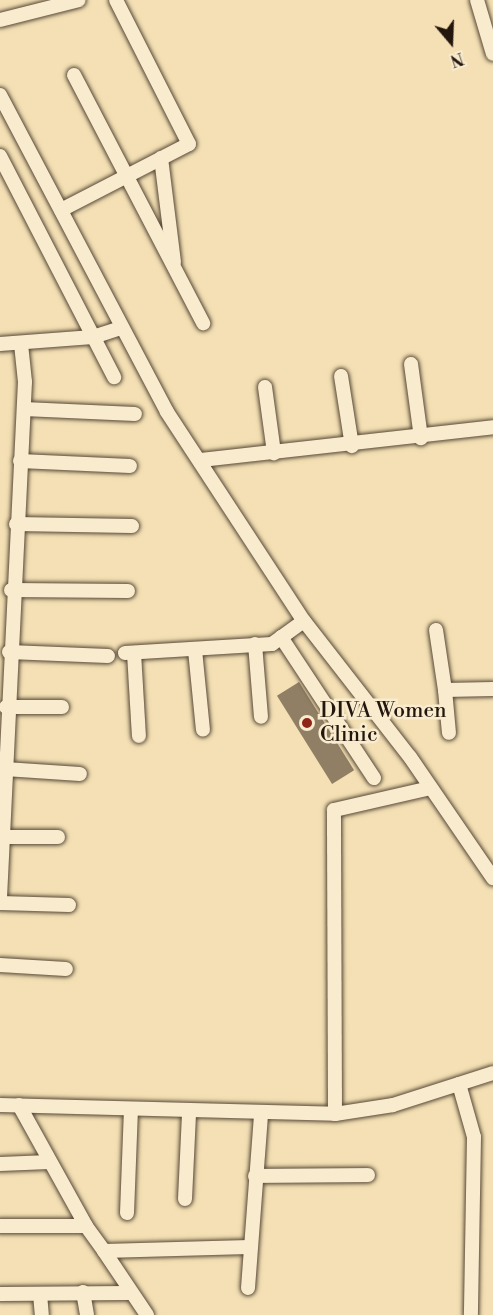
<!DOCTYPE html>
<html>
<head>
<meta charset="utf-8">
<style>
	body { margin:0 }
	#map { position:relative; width:493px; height:1315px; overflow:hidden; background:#f4e0b4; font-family:"Libre Bodoni",serif }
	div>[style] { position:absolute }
	.building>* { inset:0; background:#907f64; transform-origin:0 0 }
	.roads { filter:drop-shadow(0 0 2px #574837) drop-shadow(0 0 2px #574837) }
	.minor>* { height:14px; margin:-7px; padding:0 7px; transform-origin:7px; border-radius:7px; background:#f8ebce }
	.dots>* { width:16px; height:16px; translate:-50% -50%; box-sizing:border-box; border:3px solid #f8ebce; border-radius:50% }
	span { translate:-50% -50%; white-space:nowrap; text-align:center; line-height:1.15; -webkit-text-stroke:5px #f8ebce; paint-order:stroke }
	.poi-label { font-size:21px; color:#23160d }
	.left { translate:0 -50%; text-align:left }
	.north { position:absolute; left:421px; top:12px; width:60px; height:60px; -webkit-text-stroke:4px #f8ebce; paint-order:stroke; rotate:161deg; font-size:16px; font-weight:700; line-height:24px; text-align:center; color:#23160d }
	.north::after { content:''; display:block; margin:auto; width:21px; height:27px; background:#23160d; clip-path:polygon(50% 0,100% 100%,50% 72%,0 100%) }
</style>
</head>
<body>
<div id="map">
	<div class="building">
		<div style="left:299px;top:682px;width:104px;height:26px;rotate:58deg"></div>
	</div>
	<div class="roads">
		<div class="minor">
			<div style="left:477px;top:0;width:56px;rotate:73.5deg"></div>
			<div style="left:0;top:20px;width:81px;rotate:-14.2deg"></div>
			<div style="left:74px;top:75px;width:280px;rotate:62.5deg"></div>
			<div style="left:0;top:95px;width:358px;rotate:62.2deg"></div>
			<div style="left:167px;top:412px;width:250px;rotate:56.8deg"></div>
			<div style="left:304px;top:621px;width:172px;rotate:52.1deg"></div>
			<div style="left:410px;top:757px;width:147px;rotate:55.6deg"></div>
			<div style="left:0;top:156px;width:249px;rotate:62.7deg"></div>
			<div style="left:161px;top:158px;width:105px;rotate:82.9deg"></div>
			<div style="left:61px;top:210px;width:144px;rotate:-27.3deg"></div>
			<div style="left:189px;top:144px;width:161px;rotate:-116.9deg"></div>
			<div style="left:0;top:344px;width:93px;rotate:-4.3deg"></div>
			<div style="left:93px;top:337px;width:28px;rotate:-18deg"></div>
			<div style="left:411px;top:364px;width:75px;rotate:82.3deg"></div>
			<div style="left:341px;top:376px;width:71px;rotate:81.1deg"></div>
			<div style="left:265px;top:387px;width:67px;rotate:82.2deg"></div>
			<div style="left:24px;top:409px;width:111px;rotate:2.6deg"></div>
			<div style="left:201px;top:460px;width:294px;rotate:-6.4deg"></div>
			<div style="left:20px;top:461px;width:110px;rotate:2.6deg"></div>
			<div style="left:16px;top:524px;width:116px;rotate:1deg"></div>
			<div style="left:11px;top:590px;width:117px;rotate:0.5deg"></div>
			<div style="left:436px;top:630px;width:61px;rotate:81.5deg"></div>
			<div style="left:445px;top:690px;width:48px;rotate:-1.2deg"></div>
			<div style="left:281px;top:637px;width:169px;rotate:56.6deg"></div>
			<div style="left:255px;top:644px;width:73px;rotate:85.3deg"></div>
			<div style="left:195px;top:650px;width:80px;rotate:84.3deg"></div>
			<div style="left:9px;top:652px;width:99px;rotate:2.3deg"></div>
			<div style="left:125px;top:653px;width:147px;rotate:-3.5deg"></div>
			<div style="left:272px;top:644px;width:39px;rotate:-36deg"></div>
			<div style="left:134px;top:653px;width:83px;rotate:86.6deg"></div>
			<div style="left:445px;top:690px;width:43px;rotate:84.7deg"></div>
			<div style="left:6px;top:707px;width:56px"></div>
			<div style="left:5px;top:769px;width:75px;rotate:3.8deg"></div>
			<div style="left:0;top:837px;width:58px"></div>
			<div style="left:0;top:898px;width:517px;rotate:-87.23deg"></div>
			<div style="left:25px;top:382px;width:38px;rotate:-96deg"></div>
			<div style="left:0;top:903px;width:69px;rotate:1.7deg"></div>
			<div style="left:0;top:965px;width:66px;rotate:3.5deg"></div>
			<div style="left:459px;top:1084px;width:55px;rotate:74.2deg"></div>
			<div style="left:474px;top:1137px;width:178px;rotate:91deg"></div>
			<div style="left:0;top:1105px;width:335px;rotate:1.5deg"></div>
			<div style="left:335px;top:1114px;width:59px;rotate:-8.8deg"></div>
			<div style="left:393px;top:1105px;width:105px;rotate:-17.7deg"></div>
			<div style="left:19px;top:1105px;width:138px;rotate:61deg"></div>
			<div style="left:335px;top:1114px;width:304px;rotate:-90.2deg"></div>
			<div style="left:334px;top:810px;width:98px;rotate:-12.9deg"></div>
			<div style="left:0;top:1164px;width:49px;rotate:-2.3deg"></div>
			<div style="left:255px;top:1176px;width:113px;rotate:-0.5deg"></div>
			<div style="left:185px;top:1199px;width:86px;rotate:-87.3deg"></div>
			<div style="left:127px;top:1213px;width:103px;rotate:-87.8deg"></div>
			<div style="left:0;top:1226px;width:86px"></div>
			<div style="left:86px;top:1226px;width:31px;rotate:54deg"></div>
			<div style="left:104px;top:1251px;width:145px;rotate:-1.6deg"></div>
			<div style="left:104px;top:1251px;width:77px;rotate:56.1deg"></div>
			<div style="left:248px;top:1288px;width:173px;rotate:-85.7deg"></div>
			<div style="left:83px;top:1292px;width:23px;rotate:80deg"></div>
			<div style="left:0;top:1294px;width:128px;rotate:-0.4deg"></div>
			<div style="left:40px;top:1294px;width:21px;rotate:85deg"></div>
		</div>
	</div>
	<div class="dots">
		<div style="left:307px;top:723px;background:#8f2418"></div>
	</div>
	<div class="poi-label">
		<span class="left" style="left:320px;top:723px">DIVA Women<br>Clinic</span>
	</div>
	<div class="north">N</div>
</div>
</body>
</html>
